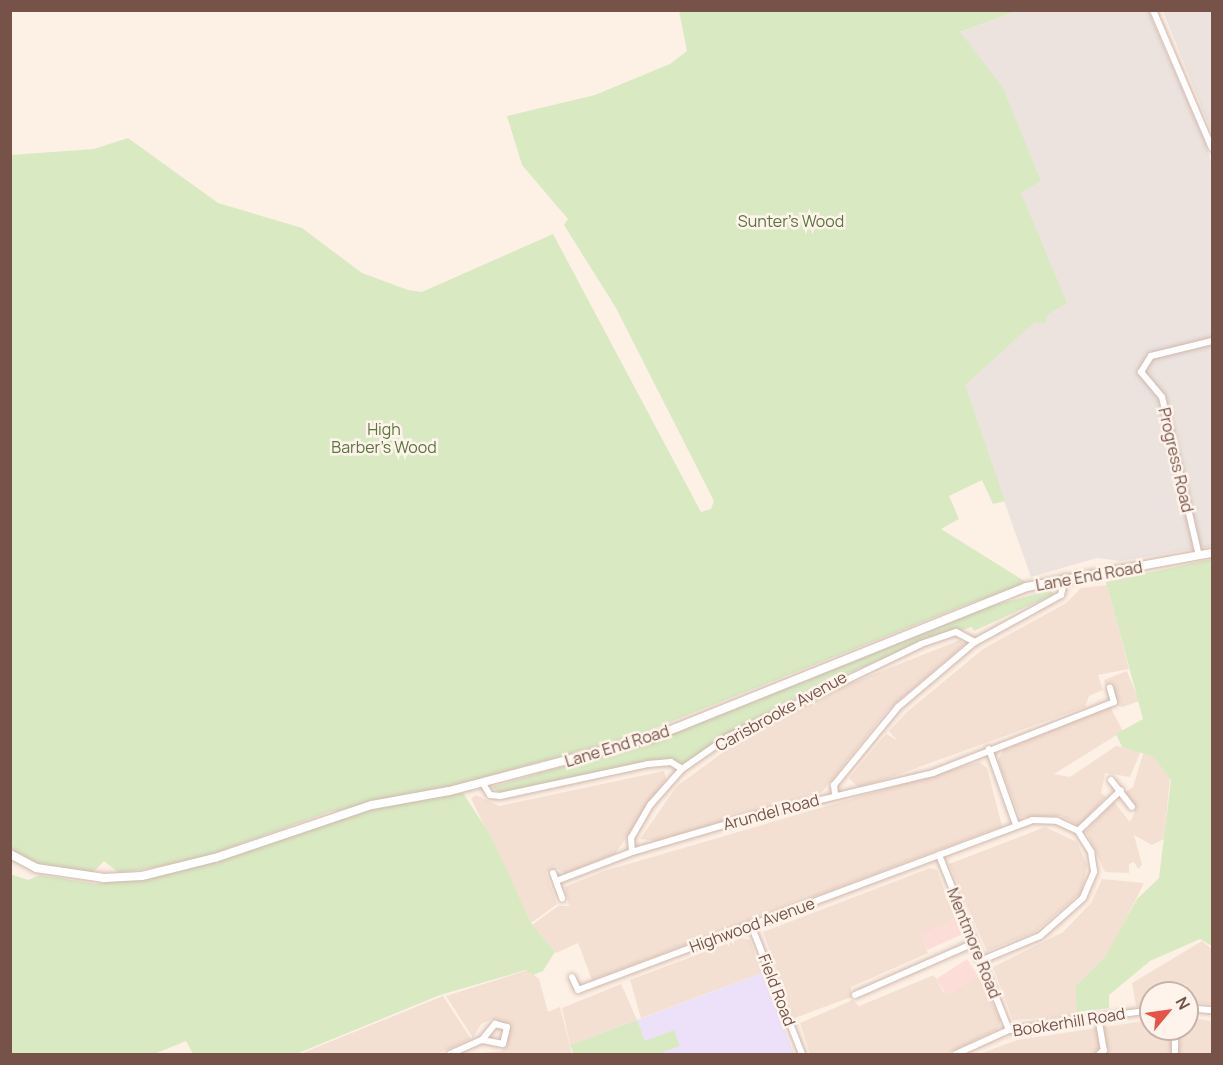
<!DOCTYPE html>
<html>
<head>
<meta charset="utf-8">
<style>
	body { margin:0 }
	#map { position:relative; width:1223px; height:1065px; overflow:hidden; background:#fdf0e5; font-family:Manrope,sans-serif }
	div>[style] { position:absolute }
	.residential>* { inset:0; background:#f4e0d3 }
	.commercial>* { inset:0; background:#fdddd8; transform-origin:0 0 }
	.industrial>* { inset:0; background:#ece3df }
	.education>* { inset:0; background:#ede1f9 }
	.green>* { inset:0; background:#d9eac3 }
	.roads { filter:drop-shadow(0 0 2px #d0b8ad) drop-shadow(0 0 2px #d0b8ad) }
	.minor>* { height:6px; margin:-3px; padding:0 3px; transform-origin:3px; border-radius:3px; background:#fff }
	.tertiary>* { height:8px; margin:-4px; padding:0 4px; transform-origin:4px; border-radius:4px; background:#fff }
	span { translate:-50% -50%; white-space:nowrap; text-align:center; line-height:1.15; -webkit-text-stroke:5px #fff4eb; paint-order:stroke }
	.park-label { font-size:16px; color:#58763e }
	.street-label { font-size:16px; color:#765249 }
	.frame { position:absolute; inset:0; border:12px solid #765249; pointer-events:none }
	.north { position:absolute; left:1139px; top:981px; width:60px; height:60px; box-sizing:border-box; background:#fff4eb; border:2px solid #c8b3aa; border-radius:50%; rotate:61deg; font-size:16px; font-weight:700; line-height:24px; text-align:center; color:#765249 }
	.north::after { content:''; display:block; margin:auto; width:21px; height:27px; background:#e85348; clip-path:polygon(50% 0,100% 100%,50% 72%,0 100%) }
</style>
</head>
<body>
<div id="map">
	<div class="residential">
		<div style="clip-path:polygon(1107px 585px,1129px 669px,1098px 675px,1103px 690px,1089px 696px,1085px 707px,886px 779px,858px 787px,849px 778px,886px 734px,897px 740px,889px 731px,907px 712px,983px 649px,1066px 603px,1081px 588px)"></div>
		<div style="clip-path:polygon(960px 640px,964px 645px,887px 711px,822px 792px,656px 841px,640px 839px,677px 786px,744px 737px,839px 688px)"></div>
		<div style="clip-path:polygon(1127px 671px,1139px 701px,1123px 707px,1110px 703px,1104px 680px)"></div>
		<div style="clip-path:polygon(1110px 707px,1123px 731px,1054px 774px,1070px 777px,1116px 746px,1141px 751px,1130px 777px,1105px 773px,1101px 793px,1106px 797px,1079px 826px,1061px 816px,1020px 817px,998px 761px,1003px 750px)"></div>
		<div style="clip-path:polygon(1144px 751px,1158px 758px,1170px 778px,1164px 839px,1152px 845px,1134px 835px,1142px 865px,1138px 869px,1134px 862px,1129px 864px,1129px 873px,1105px 872px,1086px 831px,1114px 802px,1130px 822px,1135px 812px,1125px 792px,1133px 787px)"></div>
		<div style="clip-path:polygon(979px 762px,987px 768px,1002px 826px,592px 980px,578px 943px,556px 953px,532px 925px,558px 906px,569px 906px,565px 887px,604px 871px)"></div>
		<div style="clip-path:polygon(664px 771px,666px 779px,615px 854px,565px 874px,558px 869px,546px 873px,557px 904px,531px 923px,471px 798px,476px 795px,499px 806px)"></div>
		<div style="clip-path:polygon(1045px 827px,1077px 842px,1087px 865px,1082px 892px,1035px 932px,987px 951px,949px 864px)"></div>
		<div style="clip-path:polygon(930px 868px,937px 870px,955px 919px,921px 935px,928px 953px,851px 987px,851px 997px,795px 1018px,763px 932px)"></div>
		<div style="clip-path:polygon(1102px 879px,1144px 883px,1109px 953px,1075px 989px,1078px 1016px,1013px 1020px,993px 967px,1063px 932px,1091px 903px)"></div>
		<div style="clip-path:polygon(742px 938px,750px 940px,762px 973px,641px 1018px,630px 980px)"></div>
		<div style="clip-path:polygon(1202px 941px,1212px 949px,1212px 1004px,1187px 1002px,1187px 993px,1151px 993px,1151px 1004px,1136px 1006px,1132px 983px)"></div>
		<div style="clip-path:polygon(528px 970px,539px 979px,548px 1012px,560px 1007px,572px 1054px,466px 1054px,502px 1051px,510px 1033px,492px 1019px,481px 1024px,473px 1038px,446px 996px)"></div>
		<div style="clip-path:polygon(934px 975px,943px 992px,978px 976px,1001px 1020px,998px 1029px,947px 1054px,810px 1054px,800px 1023px,853px 1000px,859px 1006px)"></div>
		<div style="clip-path:polygon(621px 984px,637px 1020px,570px 1045px,562px 1008px)"></div>
		<div style="clip-path:polygon(443px 996px,471px 1039px,437px 1054px,300px 1054px)"></div>
		<div style="clip-path:polygon(1187px 1017px,1212px 1021px,1212px 1054px,1179px 1054px,1180px 1029px,1187px 1029px)"></div>
		<div style="clip-path:polygon(1151px 1020px,1151px 1029px,1172px 1029px,1171px 1054px,979px 1054px,1017px 1040px)"></div>
	</div>
	<div class="commercial">
		<div style="left:955px;top:919px;width:17px;height:38px;rotate:66deg"></div>
		<div style="left:967px;top:959px;width:20px;height:37px;rotate:57deg"></div>
	</div>
	<div class="industrial">
		<div style="clip-path:polygon(1017px 11px,1148px 11px,1203px 136px,1212px 165px,1212px 546px,1120px 561px,1097px 558px,1031px 577px,1015px 532px,960px 374px,936px 41px)"></div>
		<div style="clip-path:polygon(1163px 11px,1212px 11px,1212px 133px,1210px 128px)"></div>
	</div>
	<div class="education">
		<div style="clip-path:polygon(762px 973px,794px 1054px,574px 1054px,570px 1045px)"></div>
	</div>
	<div class="green">
		<div style="clip-path:polygon(679px 11px,1017px 11px,960px 32px,1003px 88px,1041px 181px,1021px 193px,1067px 303px,1047px 315px,1045px 324px,1035px 322px,965px 385px,1005px 501px,993px 504px,982px 480px,949px 496px,959px 519px,941px 529px,1026px 582px,1024px 587px,970px 603px,642px 733px,437px 791px,329px 812px,193px 861px,119px 873px,104px 861px,92px 873px,38px 864px,15px 852px,11px 848px,11px 155px,94px 149px,128px 138px,218px 203px,302px 228px,362px 273px,408px 290px,422px 292px,553px 234px,701px 512px,711px 509px,714px 501px,616px 308px,564px 225px,568px 219px,522px 165px,507px 116px,595px 95px,670px 64px,687px 51px)"></div>
		<div style="clip-path:polygon(1212px 559px,1212px 946px,1200px 939px,1150px 961px,1109px 995px,1109px 1008px,1077px 1012px,1075px 987px,1105px 957px,1137px 899px,1159px 878px,1171px 780px,1154px 757px,1122px 747px,1116px 734px,1143px 719px,1106px 582px)"></div>
		<div style="clip-path:polygon(1051px 590px,1054px 594px,974px 631px,972px 627px,937px 637px,817px 686px,686px 764px,634px 764px,503px 795px,492px 787px,657px 739px,964px 613px)"></div>
		<div style="clip-path:polygon(463px 793px,491px 836px,531px 923px,555px 952px,543px 971px,533px 975px,526px 970px,440px 995px,296px 1054px,193px 1054px,186px 1041px,154px 1054px,11px 1054px,10px 874px,28px 880px,40px 875px,96px 884px,143px 878px,388px 804px)"></div>
		<div style="clip-path:polygon(637px 1020px,645px 1041px,674px 1030px,680px 1046px,658px 1054px,574px 1054px,570px 1045px)"></div>
	</div>
	<div class="roads">
		<div class="minor">
			<div style="left:1153px;top:10px;width:150px;rotate:66.9deg"></div>
			<div style="left:1199px;top:556px;width:163px;rotate:-103.1deg"></div>
			<div style="left:1162px;top:397px;width:33px;rotate:-130deg"></div>
			<div style="left:1141px;top:372px;width:19px;rotate:-58deg"></div>
			<div style="left:1151px;top:356px;width:63px;rotate:-13.8deg"></div>
			<div style="left:989px;top:749px;width:81px;rotate:70.4deg"></div>
			<div style="left:1111px;top:780px;width:34px;rotate:52deg"></div>
			<div style="left:482px;top:782px;width:15px;rotate:58deg"></div>
			<div style="left:490px;top:795px;width:10px;rotate:6deg"></div>
			<div style="left:500px;top:796px;width:151px;rotate:-12.2deg"></div>
			<div style="left:648px;top:764px;width:23px;rotate:-5deg"></div>
			<div style="left:671px;top:762px;width:13px;rotate:32deg"></div>
			<div style="left:835px;top:794px;width:9px;rotate:-96deg"></div>
			<div style="left:834px;top:785px;width:101px;rotate:-50.6deg"></div>
			<div style="left:898px;top:707px;width:101px;rotate:-40.2deg"></div>
			<div style="left:975px;top:642px;width:98px;rotate:-28.7deg"></div>
			<div style="left:1061px;top:595px;width:18px;rotate:-77deg"></div>
			<div style="left:1078px;top:831px;width:59px;rotate:-43.6deg"></div>
			<div style="left:632px;top:852px;width:14px;rotate:-94deg"></div>
			<div style="left:631px;top:838px;width:39px;rotate:-60deg"></div>
			<div style="left:651px;top:804px;width:47px;rotate:-48.5deg"></div>
			<div style="left:682px;top:769px;width:56px;rotate:-34.8deg"></div>
			<div style="left:728px;top:737px;width:214px;rotate:-25.7deg"></div>
			<div style="left:921px;top:644px;width:37px;rotate:-19deg"></div>
			<div style="left:956px;top:632px;width:21px;rotate:28deg"></div>
			<div style="left:939px;top:855px;width:188px;rotate:68.2deg"></div>
			<div style="left:553px;top:873px;width:27px;rotate:70deg"></div>
			<div style="left:556px;top:881px;width:81px;rotate:-20.9deg"></div>
			<div style="left:632px;top:852px;width:127px;rotate:-16.4deg"></div>
			<div style="left:754px;top:816px;width:184px;rotate:-13.5deg"></div>
			<div style="left:933px;top:773px;width:194px;rotate:-21.4deg"></div>
			<div style="left:1114px;top:702px;width:15px;rotate:-106deg"></div>
			<div style="left:751px;top:925px;width:139px;rotate:68.4deg"></div>
			<div style="left:572px;top:977px;width:14px;rotate:65deg"></div>
			<div style="left:578px;top:990px;width:485px;rotate:-20.5deg"></div>
			<div style="left:1032px;top:820px;width:25px;rotate:2deg"></div>
			<div style="left:1057px;top:821px;width:23px;rotate:25deg"></div>
			<div style="left:1078px;top:831px;width:25px;rotate:58deg"></div>
			<div style="left:1091px;top:852px;width:20px;rotate:81deg"></div>
			<div style="left:1094px;top:872px;width:28px;rotate:113deg"></div>
			<div style="left:1083px;top:898px;width:57px;rotate:138.5deg"></div>
			<div style="left:1040px;top:936px;width:65px;rotate:157.4deg"></div>
			<div style="left:855px;top:995px;width:128px;rotate:-23.6deg"></div>
			<div style="left:1187px;top:1008px;width:25px;rotate:5deg"></div>
			<div style="left:1098px;top:1017px;width:34px;rotate:80deg"></div>
			<div style="left:1104px;top:1050px;width:6px;rotate:141deg"></div>
			<div style="left:450px;top:1054px;width:35px;rotate:-24deg"></div>
			<div style="left:482px;top:1040px;width:21px;rotate:-51deg"></div>
			<div style="left:495px;top:1024px;width:12px;rotate:14deg"></div>
			<div style="left:507px;top:1027px;width:17px;rotate:103deg"></div>
			<div style="left:503px;top:1044px;width:21px;rotate:-169deg"></div>
			<div style="left:956px;top:1054px;width:58px;rotate:-24.4deg"></div>
			<div style="left:1009px;top:1030px;width:143px;rotate:-8deg"></div>
			<div style="left:1175px;top:1054px;width:25px;rotate:-90deg"></div>
		</div>
		<div class="tertiary">
			<div style="left:10px;top:854px;width:30px;rotate:28deg"></div>
			<div style="left:36px;top:868px;width:69px;rotate:8.4deg"></div>
			<div style="left:104px;top:878px;width:38px;rotate:-3deg"></div>
			<div style="left:142px;top:876px;width:75px;rotate:-13.9deg"></div>
			<div style="left:215px;top:858px;width:166px;rotate:-18.7deg"></div>
			<div style="left:372px;top:805px;width:78px;rotate:-10.3deg"></div>
			<div style="left:449px;top:791px;width:209px;rotate:-14.7deg"></div>
			<div style="left:651px;top:738px;width:404px;rotate:-21.9deg"></div>
			<div style="left:1026px;top:587px;width:189px;rotate:-10.4deg"></div>
		</div>
	</div>
	<div class="park-label">
		<span style="left:791px;top:221px">Sunter's Wood</span>
		<span style="left:384px;top:438px">High<br>Barber's Wood</span>
	</div>
	<div class="street-label">
		<span style="left:1176px;top:460px;rotate:77deg">Progress Road</span>
		<span style="left:1089px;top:576px;rotate:-10deg">Lane End Road</span>
		<span style="left:781px;top:711px;rotate:-29deg">Carisbrooke Avenue</span>
		<span style="left:617px;top:746px;rotate:-17deg">Lane End Road</span>
		<span style="left:771px;top:812px;rotate:-15deg">Arundel Road</span>
		<span style="left:752px;top:925px;rotate:-20deg">Highwood Avenue</span>
		<span style="left:974px;top:943px;rotate:68deg">Mentmore Road</span>
		<span style="left:777px;top:990px;rotate:69deg">Field Road</span>
		<span style="left:1069px;top:1022px;rotate:-9deg">Bookerhill Road</span>
	</div>
	<div class="frame"></div>
	<div class="north">N</div>
</div>
</body>
</html>
